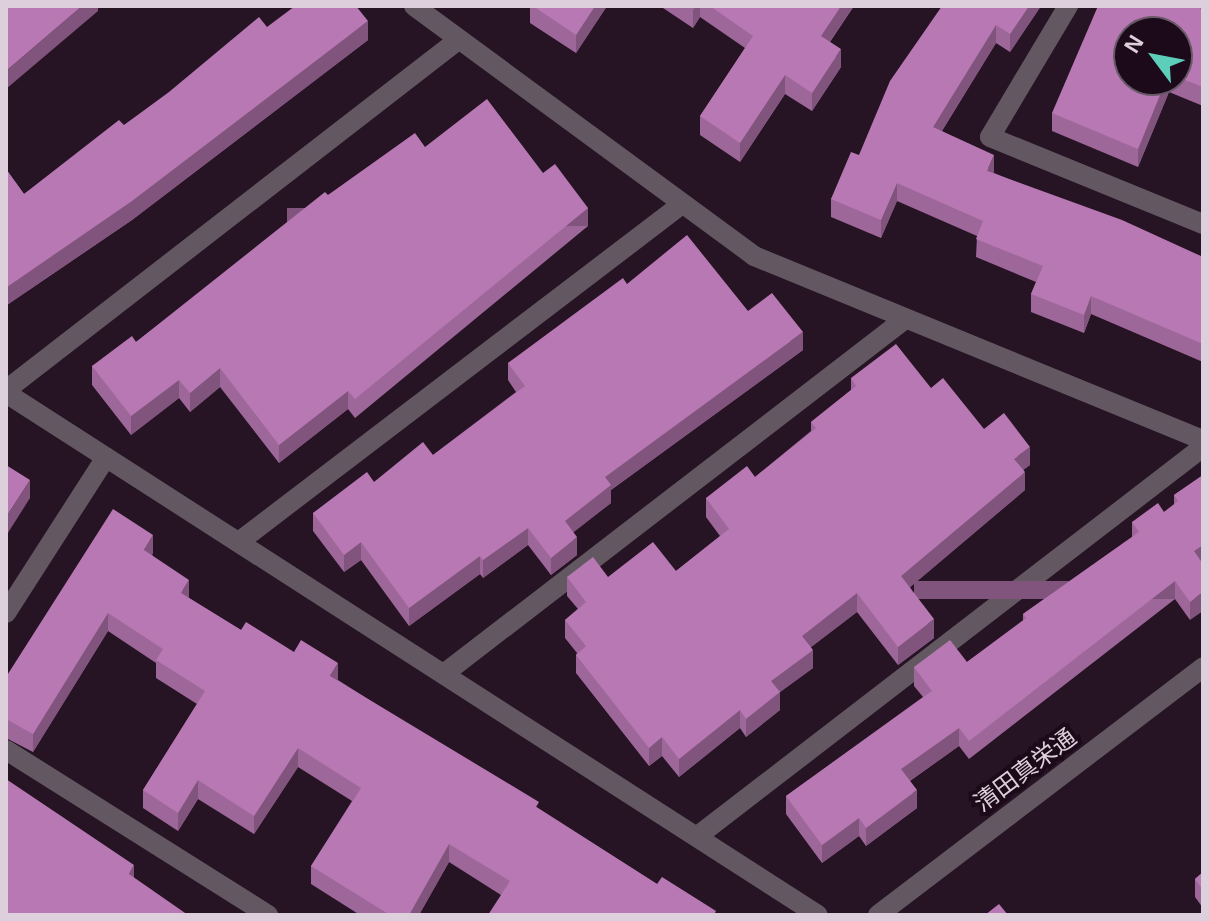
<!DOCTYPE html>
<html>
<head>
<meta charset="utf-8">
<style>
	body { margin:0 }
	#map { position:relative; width:1209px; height:921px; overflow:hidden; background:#261324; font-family:Helvetica,"Noto Sans JP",sans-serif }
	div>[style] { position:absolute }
	.minor>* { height:20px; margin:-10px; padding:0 10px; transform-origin:10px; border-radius:10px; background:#635861 }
	.wall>* { inset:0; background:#9e679a }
	.shaded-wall>* { inset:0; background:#81547d; transform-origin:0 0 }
	.building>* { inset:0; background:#b878b3 }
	span { translate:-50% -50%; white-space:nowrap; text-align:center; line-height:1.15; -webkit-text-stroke:8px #1c0a1b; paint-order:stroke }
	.street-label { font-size:24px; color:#ddcfdb }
	.frame { position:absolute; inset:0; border:8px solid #ddcfdb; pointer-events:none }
	.north { position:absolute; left:1113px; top:16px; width:80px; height:80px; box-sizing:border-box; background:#1c0a1b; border:2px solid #695968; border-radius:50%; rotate:302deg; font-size:22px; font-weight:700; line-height:32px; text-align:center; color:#ddcfdb }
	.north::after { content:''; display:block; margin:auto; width:28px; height:36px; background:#5dceb9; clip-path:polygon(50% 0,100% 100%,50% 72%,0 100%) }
</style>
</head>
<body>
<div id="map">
	<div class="minor">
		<div style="left:414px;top:6px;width:422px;rotate:36.3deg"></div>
		<div style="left:754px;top:256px;width:485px;rotate:22.3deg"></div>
		<div style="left:1068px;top:6px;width:152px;rotate:120.8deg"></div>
		<div style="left:990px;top:137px;width:230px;rotate:22.2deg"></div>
		<div style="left:6px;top:390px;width:572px;rotate:-37.75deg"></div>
		<div style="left:6px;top:393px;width:965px;rotate:32.74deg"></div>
		<div style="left:240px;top:541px;width:556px;rotate:-37.32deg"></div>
		<div style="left:6px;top:613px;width:185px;rotate:-57.3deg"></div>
		<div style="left:445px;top:673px;width:580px;rotate:-37.58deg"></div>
		<div style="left:6px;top:750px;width:310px;rotate:32.2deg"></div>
		<div style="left:699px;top:835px;width:636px;rotate:-37.59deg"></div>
		<div style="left:878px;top:915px;width:409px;rotate:-37.3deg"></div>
	</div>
	<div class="wall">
		<div style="clip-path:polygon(530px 6px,607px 6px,576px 53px,530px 23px)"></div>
		<div style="clip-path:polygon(660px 6px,854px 6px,830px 42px,841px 67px,812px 111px,785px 94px,740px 162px,700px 135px,700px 116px,745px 48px,700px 17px,693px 28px)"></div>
		<div style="clip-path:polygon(942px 6px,1041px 6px,1010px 52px,996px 43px,942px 131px,994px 173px,1203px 257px,1203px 362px,1091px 314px,1084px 333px,1031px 312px,1031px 294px,1036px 282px,976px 257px,977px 236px,897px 201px,881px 238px,831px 217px,831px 199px,859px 155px)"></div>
		<div style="clip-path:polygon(evenodd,1203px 9px,1203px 106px,1169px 92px,1138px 167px,1052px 131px,1052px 113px,1203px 9px,1177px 32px,1177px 80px,1129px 80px,1177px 32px)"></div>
		<div style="clip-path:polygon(267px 27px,368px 40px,132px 220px,7px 305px,6px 303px,6px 169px,24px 194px)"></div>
		<div style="clip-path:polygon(425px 147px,543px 173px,588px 226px,355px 418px,348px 409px,279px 463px,220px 387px,190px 412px,179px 398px,131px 435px,92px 385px,92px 366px,136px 342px,328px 195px)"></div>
		<div style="clip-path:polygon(627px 284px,748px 311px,803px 350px,611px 490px,611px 503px,573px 532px,577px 555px,551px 575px,528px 545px,483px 578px,480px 574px,409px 626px,361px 560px,344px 572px,313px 531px,313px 513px,374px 482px,433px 455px,516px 392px,508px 380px,508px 363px)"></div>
		<div style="clip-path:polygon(851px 378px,931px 388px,1030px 465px,1023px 470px,1025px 490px,910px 587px,934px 638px,898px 665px,857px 612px,811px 647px,813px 668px,780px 692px,780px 710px,746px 737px,740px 728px,679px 777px,662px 756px,649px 766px,576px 673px,576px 655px,577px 653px,565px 638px,565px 620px,578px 609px,567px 596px,567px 577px,608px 577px,676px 571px,720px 536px,706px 517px,706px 498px,755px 477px,811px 431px,811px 422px,851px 390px)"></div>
		<div style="clip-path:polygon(1203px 475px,1203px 563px,1190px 620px,1175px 599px,969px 759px,959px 746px,910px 781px,917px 808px,866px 846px,859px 836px,822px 863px,786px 814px,786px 796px,923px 697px,914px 686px,914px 667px,967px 662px,1023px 621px,1023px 614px,1132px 537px,1132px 522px,1164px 512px,1174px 505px,1174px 495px)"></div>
		<div style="clip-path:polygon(153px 553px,152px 555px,189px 598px,241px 630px,338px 680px,657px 884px,716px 915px,501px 895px,449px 862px,419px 915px,360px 915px,311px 884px,311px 866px,352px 801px,298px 767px,254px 834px,198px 799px,178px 831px,143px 808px,143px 790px,197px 704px,156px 678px,156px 663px,108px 631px,33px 752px,6px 738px,6px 677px)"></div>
		<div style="clip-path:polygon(1203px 872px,1203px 908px,1195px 897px,1195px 879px)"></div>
	</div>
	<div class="shaded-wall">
		<div style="clip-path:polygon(82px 6px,98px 6px,98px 11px,6px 89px,6px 71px)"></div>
		<div style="clip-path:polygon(595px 6px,607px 6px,576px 53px,576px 35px)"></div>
		<div style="clip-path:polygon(696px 6px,700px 6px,700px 17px,693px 28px,693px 10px)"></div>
		<div style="clip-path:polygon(841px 6px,854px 6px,821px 54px,821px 36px)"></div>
		<div style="clip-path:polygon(1029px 6px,1041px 6px,1010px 52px,1010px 34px)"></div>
		<div style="clip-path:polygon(368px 21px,368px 40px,132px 220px,7px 305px,7px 287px)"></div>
		<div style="clip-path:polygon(996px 25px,996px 43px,933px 145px,933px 127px)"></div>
		<div style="clip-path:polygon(841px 49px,841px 67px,812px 111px,812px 93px)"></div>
		<div style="clip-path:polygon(785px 75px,785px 94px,740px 162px,740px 143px)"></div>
		<div style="clip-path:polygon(1166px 80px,1169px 80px,1169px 92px,1138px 167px,1138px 149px)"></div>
		<div style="clip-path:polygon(994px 155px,994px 173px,987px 171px)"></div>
		<div style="clip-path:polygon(897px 183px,897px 201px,881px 238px,881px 220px)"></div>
		<div style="left:588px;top:208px;width:18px;height:301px;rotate:90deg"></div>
		<div style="clip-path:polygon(1091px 296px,1091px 314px,1084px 333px,1084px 315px)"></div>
		<div style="clip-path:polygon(803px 332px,803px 350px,611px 490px,611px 503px,565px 539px,565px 521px,605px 477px)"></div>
		<div style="clip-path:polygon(220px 368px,220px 387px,190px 412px,190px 393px)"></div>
		<div style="clip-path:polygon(179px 380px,179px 398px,131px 435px,131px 416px)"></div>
		<div style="clip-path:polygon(348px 391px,348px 409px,279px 463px,279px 445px)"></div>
		<div style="clip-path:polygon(1030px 447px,1030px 465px,1014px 477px,1014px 459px)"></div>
		<div style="clip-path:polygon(1025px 472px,1025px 490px,901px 595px,901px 576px)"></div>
		<div style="clip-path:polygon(30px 480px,30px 498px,6px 536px,6px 517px)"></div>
		<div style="clip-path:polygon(528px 528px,528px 545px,483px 578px,483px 560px)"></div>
		<div style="clip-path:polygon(153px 535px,153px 553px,144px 568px,144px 550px)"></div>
		<div style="clip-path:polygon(577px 537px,577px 555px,551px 575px,551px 558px)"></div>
		<div style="clip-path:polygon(361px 542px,361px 560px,344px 572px,344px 555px)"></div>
		<div style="clip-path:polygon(1203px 545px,1203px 563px,1194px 570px,1194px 551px)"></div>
		<div style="clip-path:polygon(480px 556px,480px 574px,409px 626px,409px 608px)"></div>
		<div style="clip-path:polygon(189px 580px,189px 599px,181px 593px)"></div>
		<div style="left:1175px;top:581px;width:18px;height:261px;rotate:90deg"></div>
		<div style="clip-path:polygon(1203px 592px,1203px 611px,1190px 620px,1190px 602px)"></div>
		<div style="clip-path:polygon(857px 593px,857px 612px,802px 654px,802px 636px)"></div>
		<div style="clip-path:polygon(108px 613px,108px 631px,33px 752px,33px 734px)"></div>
		<div style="clip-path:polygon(934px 619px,934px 638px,898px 665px,898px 647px)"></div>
		<div style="clip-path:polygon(813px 650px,813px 668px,780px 692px,780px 710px,746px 737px,746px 719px,771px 681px)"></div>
		<div style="clip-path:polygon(338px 663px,338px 681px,330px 676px)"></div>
		<div style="clip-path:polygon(740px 710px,740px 728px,679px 777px,679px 759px)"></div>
		<div style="clip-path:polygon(959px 728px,959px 746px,901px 787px,901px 769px)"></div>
		<div style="clip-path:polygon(662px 737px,662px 756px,649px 766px,649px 748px)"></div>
		<div style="clip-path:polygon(298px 748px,298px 767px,254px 834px,254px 816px)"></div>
		<div style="clip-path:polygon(198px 780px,198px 799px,178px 831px,178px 813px)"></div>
		<div style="clip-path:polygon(917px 790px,917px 808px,866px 846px,866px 828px)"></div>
		<div style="clip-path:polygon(859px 818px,859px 836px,822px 863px,822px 845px)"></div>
		<div style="clip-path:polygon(449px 844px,449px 862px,419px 915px,409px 915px)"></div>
		<div style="clip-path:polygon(134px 865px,134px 883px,129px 874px)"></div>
	</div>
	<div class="building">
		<div style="clip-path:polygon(6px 6px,82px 6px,6px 71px)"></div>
		<div style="clip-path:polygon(295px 6px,356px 6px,368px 21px,132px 201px,7px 287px,6px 285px,6px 169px,24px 194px,119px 120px,124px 125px,169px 92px,259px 17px,267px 27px)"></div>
		<div style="clip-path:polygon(533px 6px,595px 6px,576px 35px)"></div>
		<div style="clip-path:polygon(710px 6px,841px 6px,821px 36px,841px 49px,812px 93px,785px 75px,740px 143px,700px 116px,753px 36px)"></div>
		<div style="clip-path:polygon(942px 6px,1029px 6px,1010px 34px,996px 25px,933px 127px,994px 155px,987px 171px,1122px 220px,1203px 257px,1203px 344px,1091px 296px,1084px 315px,1031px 294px,1043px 266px,976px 239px,983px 221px,897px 183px,881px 220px,831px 199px,851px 152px,859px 155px,890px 81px)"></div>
		<div style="clip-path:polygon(1098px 6px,1194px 6px,1203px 9px,1203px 87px,1177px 77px,1177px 32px,1129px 32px,1129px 80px,1166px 80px,1138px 149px,1052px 113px)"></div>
		<div style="clip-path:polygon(487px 99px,543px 173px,555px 164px,588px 208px,355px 399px,348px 391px,279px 445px,220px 368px,190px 393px,179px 380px,131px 416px,92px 366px,132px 336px,136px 342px,325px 192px,328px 195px,415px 133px,425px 147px)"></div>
		<div style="clip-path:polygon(687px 235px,748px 311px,772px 293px,803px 332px,605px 477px,611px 485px,565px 521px,577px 537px,551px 558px,528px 528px,483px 560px,480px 556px,409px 608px,361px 542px,344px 555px,313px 513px,367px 472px,374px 482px,423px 442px,433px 455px,525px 386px,508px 363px,623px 278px,627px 284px)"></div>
		<div style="clip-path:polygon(896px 344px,931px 388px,943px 378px,984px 429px,1004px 413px,1030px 447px,1014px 459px,1025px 472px,901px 576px,934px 619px,898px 647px,857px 593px,802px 636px,813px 650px,771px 681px,780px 692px,746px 719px,740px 710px,679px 759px,662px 737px,649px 748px,576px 655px,586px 646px,565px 620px,586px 602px,567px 577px,593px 557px,608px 577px,653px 542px,676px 571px,729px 529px,706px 498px,747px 466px,755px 477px,816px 428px,811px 422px,856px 386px,851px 378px)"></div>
		<div style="clip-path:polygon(6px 465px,30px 480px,6px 517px)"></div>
		<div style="clip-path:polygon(1203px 475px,1203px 545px,1194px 551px,1203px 564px,1203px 592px,1190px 602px,1175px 581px,969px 741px,959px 728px,901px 769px,917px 790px,866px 828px,859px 818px,822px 845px,786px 796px,932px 691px,914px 667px,950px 640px,967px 662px,1026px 618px,1023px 614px,1139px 532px,1132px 522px,1158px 503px,1164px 512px,1178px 501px,1174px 495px)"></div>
		<div style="clip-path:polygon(113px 509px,153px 535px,144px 550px,189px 580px,181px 593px,241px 630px,246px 622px,294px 652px,301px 640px,338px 663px,330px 676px,539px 802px,536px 807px,657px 884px,662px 877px,716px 911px,714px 915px,488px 915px,510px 881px,449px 844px,409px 915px,390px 915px,311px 866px,361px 788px,298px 748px,254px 816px,198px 780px,178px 813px,143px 790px,205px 691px,156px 660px,163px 649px,108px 613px,33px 734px,6px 719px,6px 677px)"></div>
		<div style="clip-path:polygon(6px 779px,134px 865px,129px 874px,188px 915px,6px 915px)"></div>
		<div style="clip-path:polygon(1203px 872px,1203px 890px,1195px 879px)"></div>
		<div style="clip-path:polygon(999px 904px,1008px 915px,985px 915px)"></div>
	</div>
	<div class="street-label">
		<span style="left:1025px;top:770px;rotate:-37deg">清田真栄通</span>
	</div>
	<div class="frame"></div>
	<div class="north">N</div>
</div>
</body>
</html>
